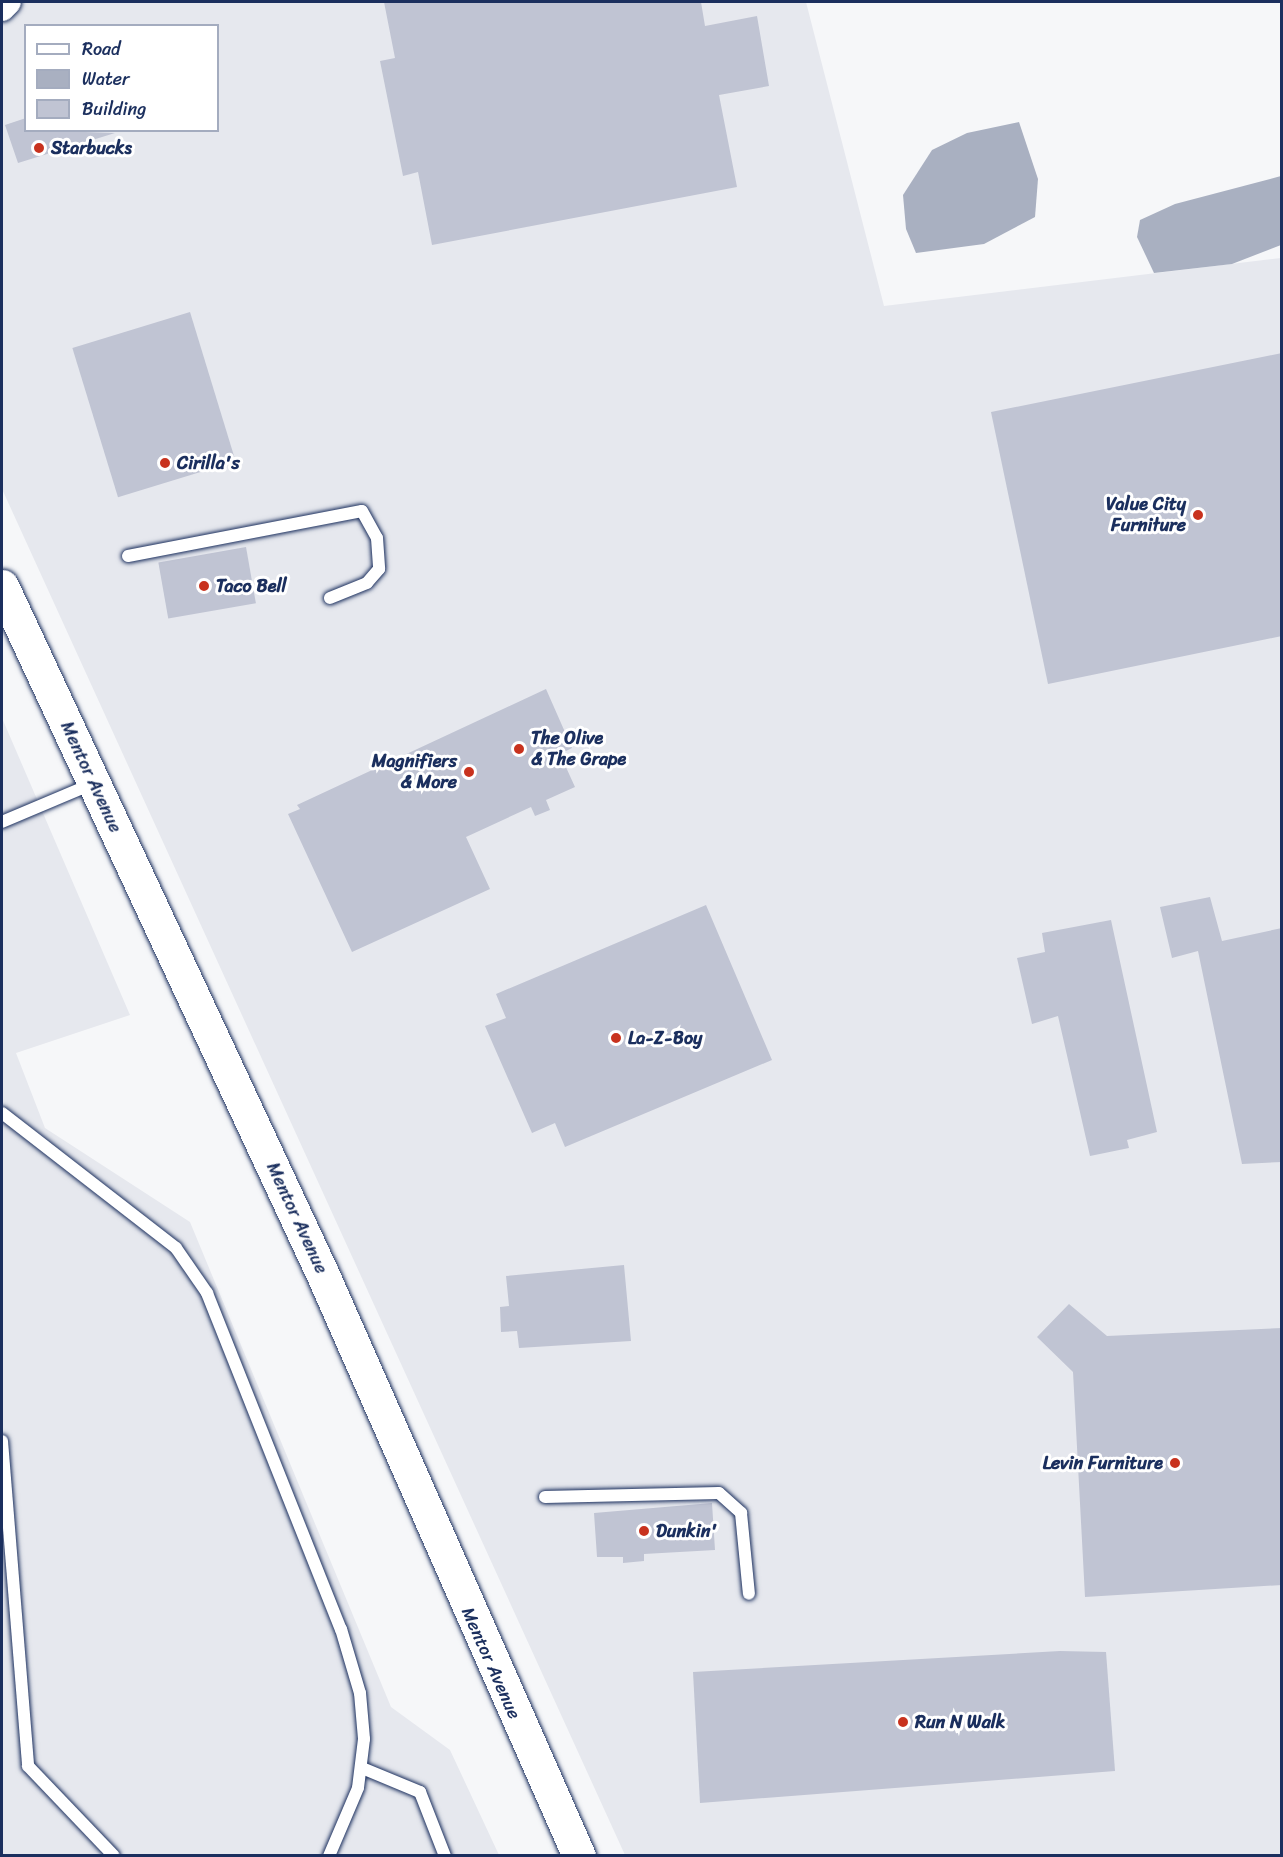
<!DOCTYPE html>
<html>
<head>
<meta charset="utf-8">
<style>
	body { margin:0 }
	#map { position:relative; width:1283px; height:1857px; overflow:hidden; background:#f6f7f9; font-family:Sriracha,sans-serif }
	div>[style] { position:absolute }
	.built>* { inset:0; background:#e6e8ee }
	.water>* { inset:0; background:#a9b0c1 }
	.building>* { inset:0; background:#c0c4d3; transform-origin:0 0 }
	.roads { filter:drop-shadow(0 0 2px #1b2f5e) drop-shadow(0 0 2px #1b2f5e) }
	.service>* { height:12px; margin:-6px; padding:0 6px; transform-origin:6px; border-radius:6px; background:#fff }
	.minor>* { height:26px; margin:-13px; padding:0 13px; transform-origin:13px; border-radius:13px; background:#fff }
	.primary>* { height:33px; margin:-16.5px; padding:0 16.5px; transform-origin:16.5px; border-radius:16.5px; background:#fff }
	.dots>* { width:16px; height:16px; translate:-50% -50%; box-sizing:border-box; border:3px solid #fff; border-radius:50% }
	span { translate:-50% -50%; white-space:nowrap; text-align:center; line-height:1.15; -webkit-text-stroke:6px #fff; paint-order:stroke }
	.poi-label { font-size:18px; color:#1b2f5e; font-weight:700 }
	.left { translate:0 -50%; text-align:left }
	.right { translate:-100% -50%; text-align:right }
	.street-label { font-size:18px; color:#1b2f5e }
	.frame { position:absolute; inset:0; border:3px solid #1b2f5e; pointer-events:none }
	.legend { position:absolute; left:24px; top:24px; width:195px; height:108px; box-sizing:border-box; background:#fff; border:2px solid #a4acbf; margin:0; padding:8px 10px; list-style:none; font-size:18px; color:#1b2f5e }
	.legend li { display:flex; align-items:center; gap:12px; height:30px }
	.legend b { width:30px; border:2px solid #a4acbf }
</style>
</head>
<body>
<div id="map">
	<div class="built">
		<div style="clip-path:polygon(evenodd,2px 2px,806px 2px,884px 306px,1281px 258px,1281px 1855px,625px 1855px,2px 489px,2px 2px,26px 26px,218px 26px,218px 130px,26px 130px,26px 26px)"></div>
		<div style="clip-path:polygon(2px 718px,130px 1015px,16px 1053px,45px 1128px,190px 1222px,391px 1707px,450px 1750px,499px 1855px,2px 1855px)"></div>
	</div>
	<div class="water">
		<div style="clip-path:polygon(1019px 122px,1038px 179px,1035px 217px,984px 244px,916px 253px,906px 229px,903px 195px,932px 150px,967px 133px)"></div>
		<div style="clip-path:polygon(1281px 176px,1281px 245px,1232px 264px,1154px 273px,1137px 237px,1140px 220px,1175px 204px)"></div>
	</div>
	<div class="building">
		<div style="clip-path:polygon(384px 2px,701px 2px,705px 26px,757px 16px,769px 86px,719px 95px,737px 187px,432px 245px,418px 172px,403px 176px,380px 61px,395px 58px)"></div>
		<div style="clip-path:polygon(26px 118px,26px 130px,115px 133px,18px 163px,5px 125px)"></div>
		<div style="left:190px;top:312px;width:156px;height:123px;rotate:73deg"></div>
		<div style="clip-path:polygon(1282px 353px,1282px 636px,1048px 684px,991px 412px)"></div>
		<div style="left:246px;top:547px;width:57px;height:89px;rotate:80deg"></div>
		<div style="clip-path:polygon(546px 689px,572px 748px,560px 754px,575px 787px,546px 800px,550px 810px,535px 816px,531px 807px,466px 837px,490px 889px,352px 952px,288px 814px,300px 809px,297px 805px)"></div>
		<div style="clip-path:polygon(1210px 897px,1222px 941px,1282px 928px,1282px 1162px,1242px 1164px,1198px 951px,1172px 958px,1160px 907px)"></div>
		<div style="clip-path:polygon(706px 905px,772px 1060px,565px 1147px,555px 1123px,532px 1133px,485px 1026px,506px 1018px,496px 994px)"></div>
		<div style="clip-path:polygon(1111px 920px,1157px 1132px,1127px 1140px,1129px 1148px,1090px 1156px,1058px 1016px,1032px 1024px,1017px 958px,1045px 952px,1042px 933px)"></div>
		<div style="clip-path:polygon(624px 1265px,631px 1341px,519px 1348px,517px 1331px,501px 1332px,500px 1307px,509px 1306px,506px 1276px)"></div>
		<div style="clip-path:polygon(1069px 1304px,1107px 1336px,1282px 1328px,1282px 1585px,1085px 1597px,1073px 1372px,1037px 1337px)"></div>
		<div style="clip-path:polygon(712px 1503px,715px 1550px,644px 1554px,644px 1561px,623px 1563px,623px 1557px,597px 1557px,594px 1513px)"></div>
		<div style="clip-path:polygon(1060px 1651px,1106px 1652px,1115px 1771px,700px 1803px,693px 1672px)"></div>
	</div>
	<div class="roads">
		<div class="service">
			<div style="left:128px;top:556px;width:238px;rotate:-10.9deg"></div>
			<div style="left:362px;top:511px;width:31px;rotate:61deg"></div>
			<div style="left:377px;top:538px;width:31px;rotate:86deg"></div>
			<div style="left:379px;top:569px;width:18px;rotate:131deg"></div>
			<div style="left:367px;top:583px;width:40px;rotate:158deg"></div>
			<div style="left:2px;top:822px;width:98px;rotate:-22.9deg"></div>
			<div style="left:2px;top:1113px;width:220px;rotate:37.8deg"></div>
			<div style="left:176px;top:1248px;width:55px;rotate:55.4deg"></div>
			<div style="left:207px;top:1293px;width:362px;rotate:68.3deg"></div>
			<div style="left:341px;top:1629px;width:67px;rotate:73.5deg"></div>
			<div style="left:360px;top:1693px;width:46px;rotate:85deg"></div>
			<div style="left:364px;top:1739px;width:49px;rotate:97deg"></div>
			<div style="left:358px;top:1788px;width:74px;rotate:113.1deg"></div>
			<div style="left:2px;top:1441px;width:326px;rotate:85.4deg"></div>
			<div style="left:28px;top:1766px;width:124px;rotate:46.3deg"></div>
			<div style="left:545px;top:1497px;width:174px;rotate:-1.3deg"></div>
			<div style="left:719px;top:1493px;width:30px;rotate:42deg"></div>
			<div style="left:741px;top:1513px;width:81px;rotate:84.4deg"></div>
			<div style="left:362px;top:1768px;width:63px;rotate:22.5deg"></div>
			<div style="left:420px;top:1792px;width:69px;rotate:68.7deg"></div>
		</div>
		<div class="minor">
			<div style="left:2px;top:8px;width:8px;rotate:-45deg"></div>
		</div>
		<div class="primary">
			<div style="left:2px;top:586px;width:760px;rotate:65.02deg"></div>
			<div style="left:323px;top:1275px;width:635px;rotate:66.22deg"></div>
		</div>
	</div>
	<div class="dots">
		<div style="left:39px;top:148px;background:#c8321e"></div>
		<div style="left:165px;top:463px;background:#c8321e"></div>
		<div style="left:1198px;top:515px;background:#c8321e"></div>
		<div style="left:204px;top:586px;background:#c8321e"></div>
		<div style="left:519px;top:749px;background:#c8321e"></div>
		<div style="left:469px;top:772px;background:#c8321e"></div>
		<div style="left:616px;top:1038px;background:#c8321e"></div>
		<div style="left:1175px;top:1463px;background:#c8321e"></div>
		<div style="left:644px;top:1531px;background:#c8321e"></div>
		<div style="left:903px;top:1722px;background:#c8321e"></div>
	</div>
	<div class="poi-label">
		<span class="left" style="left:51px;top:148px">Starbucks</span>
		<span class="left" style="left:177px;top:463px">Cirilla's</span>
		<span class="right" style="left:1186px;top:515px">Value City<br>Furniture</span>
		<span class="left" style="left:216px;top:586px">Taco Bell</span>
		<span class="left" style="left:531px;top:749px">The Olive<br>&amp; The Grape</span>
		<span class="right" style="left:457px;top:772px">Magnifiers<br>&amp; More</span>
		<span class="left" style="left:628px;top:1038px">La-Z-Boy</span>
		<span class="right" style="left:1163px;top:1463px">Levin Furniture</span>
		<span class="left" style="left:656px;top:1531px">Dunkin'</span>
		<span class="left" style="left:915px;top:1722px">Run N Walk</span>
	</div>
	<div class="street-label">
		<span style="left:91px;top:777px;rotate:65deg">Mentor Avenue</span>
		<span style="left:297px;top:1218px;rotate:65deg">Mentor Avenue</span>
		<span style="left:491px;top:1663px;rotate:66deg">Mentor Avenue</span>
	</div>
	<div class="frame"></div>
	<ul class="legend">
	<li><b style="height:8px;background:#fff"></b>Road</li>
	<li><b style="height:16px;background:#a9b0c1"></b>Water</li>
	<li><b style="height:16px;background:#c0c4d3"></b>Building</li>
	</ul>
</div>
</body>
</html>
